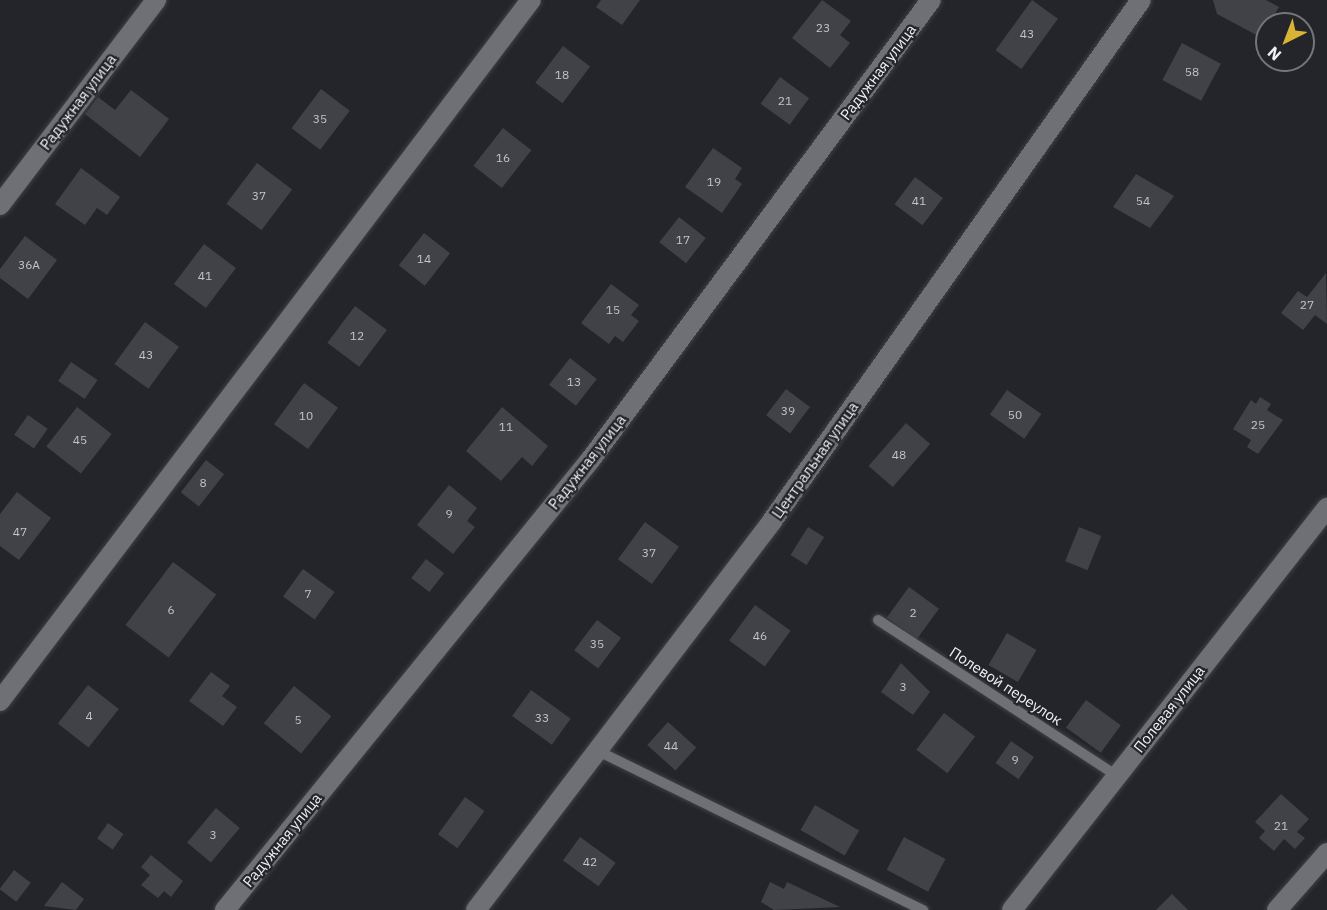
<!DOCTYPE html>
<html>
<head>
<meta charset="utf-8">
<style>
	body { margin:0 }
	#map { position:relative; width:1327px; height:910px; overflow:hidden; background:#24252a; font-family:"IBM Plex Sans",sans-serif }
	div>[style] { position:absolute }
	.building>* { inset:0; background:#414247; transform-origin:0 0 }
	.roads { filter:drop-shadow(0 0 2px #3f4044) drop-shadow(0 0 2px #3f4044) }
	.service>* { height:10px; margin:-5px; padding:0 5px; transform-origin:5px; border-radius:5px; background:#6f7076 }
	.minor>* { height:20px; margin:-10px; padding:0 10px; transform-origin:10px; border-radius:10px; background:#6f7076 }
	span { translate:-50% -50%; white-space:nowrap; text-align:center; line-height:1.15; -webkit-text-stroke:4.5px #24252a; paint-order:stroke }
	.number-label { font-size:12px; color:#c4c4c8 }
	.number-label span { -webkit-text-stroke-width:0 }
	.street-label { font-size:15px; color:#eff0f3 }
	.north { position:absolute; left:1255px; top:12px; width:60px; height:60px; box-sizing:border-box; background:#24252a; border:2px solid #75767a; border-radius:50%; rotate:222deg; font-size:16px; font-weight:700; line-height:24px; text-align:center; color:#eff0f3 }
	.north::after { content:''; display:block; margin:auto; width:21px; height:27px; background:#d8b434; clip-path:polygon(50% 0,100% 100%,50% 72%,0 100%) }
</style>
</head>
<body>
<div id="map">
	<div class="building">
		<div style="clip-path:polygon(601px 0,640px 0,622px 25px,596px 7px)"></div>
		<div style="clip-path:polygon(822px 0,851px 21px,840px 35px,850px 43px,830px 68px,792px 38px)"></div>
		<div style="left:1032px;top:0;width:32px;height:62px;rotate:36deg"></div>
		<div style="clip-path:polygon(1213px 0,1266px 0,1279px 7px,1275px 14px,1281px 17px,1277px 24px,1267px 24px,1262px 38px,1217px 14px)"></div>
		<div style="left:1182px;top:43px;width:44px;height:42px;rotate:28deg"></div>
		<div style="left:563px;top:46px;width:34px;height:46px;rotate:37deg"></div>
		<div style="left:780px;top:77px;width:36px;height:33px;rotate:36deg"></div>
		<div style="left:321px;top:89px;width:36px;height:49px;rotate:37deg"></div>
		<div style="clip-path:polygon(131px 90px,169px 119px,140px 157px,85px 114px,98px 97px,115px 110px)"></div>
		<div style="left:503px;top:128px;width:36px;height:48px;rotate:38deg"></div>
		<div style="clip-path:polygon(713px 148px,742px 168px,735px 179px,742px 184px,722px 213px,685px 187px)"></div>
		<div style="left:257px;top:163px;width:44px;height:51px;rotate:37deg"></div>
		<div style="clip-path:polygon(81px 168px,120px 197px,107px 215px,97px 208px,85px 225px,55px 204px)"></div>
		<div style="clip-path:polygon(1136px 174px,1174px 196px,1150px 228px,1113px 207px)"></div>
		<div style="left:915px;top:177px;width:35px;height:34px;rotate:37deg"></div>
		<div style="left:679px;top:217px;width:34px;height:32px;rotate:38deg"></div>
		<div style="left:424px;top:233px;width:33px;height:41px;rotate:38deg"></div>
		<div style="clip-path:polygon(25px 236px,57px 260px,28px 299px,0 278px,0 269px)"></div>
		<div style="left:204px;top:244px;width:40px;height:50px;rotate:37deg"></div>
		<div style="clip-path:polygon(1326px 273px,1327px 324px,1315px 315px,1303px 330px,1281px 313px,1298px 291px,1307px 297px)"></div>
		<div style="clip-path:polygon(611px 284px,639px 305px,631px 315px,639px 321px,623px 342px,615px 336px,609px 344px,581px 323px)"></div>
		<div style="left:355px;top:306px;width:40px;height:46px;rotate:37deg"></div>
		<div style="left:145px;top:322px;width:42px;height:52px;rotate:36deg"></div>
		<div style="left:570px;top:358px;width:34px;height:34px;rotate:38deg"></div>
		<div style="left:71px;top:362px;width:32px;height:23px;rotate:34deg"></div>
		<div style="left:304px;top:383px;width:42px;height:51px;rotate:36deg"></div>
		<div style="left:786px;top:389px;width:30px;height:33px;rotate:37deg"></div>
		<div style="left:1007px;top:390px;width:42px;height:30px;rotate:35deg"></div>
		<div style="clip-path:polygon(1260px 397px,1271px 404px,1267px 410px,1283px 420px,1258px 454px,1247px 447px,1251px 440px,1233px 429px,1251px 400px,1256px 404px)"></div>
		<div style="left:77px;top:407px;width:44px;height:50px;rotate:38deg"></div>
		<div style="clip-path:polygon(502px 407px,548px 446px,532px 466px,522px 457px,501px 481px,466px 451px)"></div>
		<div style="left:28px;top:415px;width:24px;height:24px;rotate:35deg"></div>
		<div style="left:906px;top:423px;width:32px;height:57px;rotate:41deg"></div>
		<div style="left:206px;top:460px;width:23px;height:41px;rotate:38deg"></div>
		<div style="clip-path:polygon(449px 485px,477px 508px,467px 521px,475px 527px,453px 554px,417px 525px)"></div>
		<div style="clip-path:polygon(17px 492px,51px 518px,19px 560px,0 546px,0 514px)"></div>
		<div style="left:645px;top:522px;width:42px;height:46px;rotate:36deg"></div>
		<div style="left:808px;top:527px;width:19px;height:33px;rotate:32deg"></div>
		<div style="left:1079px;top:527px;width:24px;height:37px;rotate:22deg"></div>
		<div style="left:426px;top:559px;width:23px;height:24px;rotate:38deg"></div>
		<div style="left:173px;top:562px;width:54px;height:79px;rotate:37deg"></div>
		<div style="left:303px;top:569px;width:39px;height:34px;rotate:36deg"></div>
		<div style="left:909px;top:587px;width:37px;height:38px;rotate:36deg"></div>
		<div style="left:755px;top:605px;width:44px;height:44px;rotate:36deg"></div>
		<div style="left:597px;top:620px;width:30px;height:38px;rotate:37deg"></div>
		<div style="left:1007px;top:633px;width:34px;height:37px;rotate:30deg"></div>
		<div style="clip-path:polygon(901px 663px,930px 692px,913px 715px,881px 692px)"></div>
		<div style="clip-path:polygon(211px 672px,230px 686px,222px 696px,237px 707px,223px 726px,189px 701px)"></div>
		<div style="left:88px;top:685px;width:39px;height:49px;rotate:38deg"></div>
		<div style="left:294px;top:686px;width:48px;height:48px;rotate:39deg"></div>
		<div style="left:531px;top:690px;width:49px;height:32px;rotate:36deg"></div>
		<div style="left:1086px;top:700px;width:43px;height:34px;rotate:36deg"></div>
		<div style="left:944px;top:713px;width:39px;height:46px;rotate:37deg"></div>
		<div style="left:668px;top:722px;width:38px;height:31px;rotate:42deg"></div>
		<div style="left:1011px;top:741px;width:28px;height:27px;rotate:35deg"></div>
		<div style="clip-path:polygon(1281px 794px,1309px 819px,1297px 832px,1305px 838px,1295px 849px,1284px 839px,1274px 851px,1259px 838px,1265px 831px,1255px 822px)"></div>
		<div style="left:465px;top:797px;width:24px;height:46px;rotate:36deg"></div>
		<div style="left:815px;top:805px;width:51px;height:29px;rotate:30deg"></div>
		<div style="left:216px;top:808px;width:31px;height:45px;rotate:40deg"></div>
		<div style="left:108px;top:823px;width:19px;height:19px;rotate:35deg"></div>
		<div style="left:580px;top:837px;width:44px;height:29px;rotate:36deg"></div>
		<div style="left:904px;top:837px;width:47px;height:37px;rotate:28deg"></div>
		<div style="clip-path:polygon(151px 855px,183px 881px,171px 897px,164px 891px,158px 898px,141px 885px,150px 875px,141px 867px)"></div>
		<div style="left:14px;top:870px;width:21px;height:24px;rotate:37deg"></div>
		<div style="clip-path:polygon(62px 882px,84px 899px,76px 910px,44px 906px)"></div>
		<div style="clip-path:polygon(770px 882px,784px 889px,787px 882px,840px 907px,774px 910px,761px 902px)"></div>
		<div style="clip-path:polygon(1172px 894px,1188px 910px,1156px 910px)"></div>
	</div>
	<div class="roads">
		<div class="service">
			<div style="left:878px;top:620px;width:285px;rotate:33.1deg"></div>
			<div style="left:600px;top:752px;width:360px;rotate:26.1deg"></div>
		</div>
		<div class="minor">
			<div style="left:0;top:205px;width:258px;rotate:-52.7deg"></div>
			<div style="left:0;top:701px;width:879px;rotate:-52.86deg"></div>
			<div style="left:225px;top:910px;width:581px;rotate:-50.94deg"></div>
			<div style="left:591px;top:459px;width:571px;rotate:-53.47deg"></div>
			<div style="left:476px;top:910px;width:489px;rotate:-52.7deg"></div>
			<div style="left:772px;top:521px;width:638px;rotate:-54.69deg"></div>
			<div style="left:1012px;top:910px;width:511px;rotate:-51.92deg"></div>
			<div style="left:1277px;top:910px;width:76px;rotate:-48.7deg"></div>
		</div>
	</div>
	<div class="number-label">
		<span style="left:823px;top:28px">23</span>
		<span style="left:1027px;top:34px">43</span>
		<span style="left:1192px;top:72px">58</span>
		<span style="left:562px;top:75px">18</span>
		<span style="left:785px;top:101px">21</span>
		<span style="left:320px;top:119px">35</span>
		<span style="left:503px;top:158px">16</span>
		<span style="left:714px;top:182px">19</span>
		<span style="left:259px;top:196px">37</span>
		<span style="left:919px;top:201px">41</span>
		<span style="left:1143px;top:201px">54</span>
		<span style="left:683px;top:240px">17</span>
		<span style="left:424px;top:259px">14</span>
		<span style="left:29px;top:265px">36А</span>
		<span style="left:205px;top:276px">41</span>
		<span style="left:1307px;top:305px">27</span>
		<span style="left:613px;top:310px">15</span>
		<span style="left:357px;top:336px">12</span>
		<span style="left:146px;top:355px">43</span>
		<span style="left:574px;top:382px">13</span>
		<span style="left:788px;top:411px">39</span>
		<span style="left:1015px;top:415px">50</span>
		<span style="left:306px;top:416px">10</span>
		<span style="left:1258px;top:425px">25</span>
		<span style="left:506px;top:427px">11</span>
		<span style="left:80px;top:440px">45</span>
		<span style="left:899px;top:455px">48</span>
		<span style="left:203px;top:483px">8</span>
		<span style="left:449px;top:514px">9</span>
		<span style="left:20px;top:532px">47</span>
		<span style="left:649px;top:553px">37</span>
		<span style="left:308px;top:594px">7</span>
		<span style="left:171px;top:610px">6</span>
		<span style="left:913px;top:613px">2</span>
		<span style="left:760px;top:636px">46</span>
		<span style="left:597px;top:644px">35</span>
		<span style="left:903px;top:687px">3</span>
		<span style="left:89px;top:716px">4</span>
		<span style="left:542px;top:718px">33</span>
		<span style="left:298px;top:720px">5</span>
		<span style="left:671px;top:746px">44</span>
		<span style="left:1015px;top:760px">9</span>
		<span style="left:1281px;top:826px">21</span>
		<span style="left:213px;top:835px">3</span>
		<span style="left:590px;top:862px">42</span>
	</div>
	<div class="street-label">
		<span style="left:878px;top:72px;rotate:-53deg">Радужная улица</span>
		<span style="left:78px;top:102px;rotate:-53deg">Радужная улица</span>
		<span style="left:815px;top:460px;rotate:-55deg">Центральная улица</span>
		<span style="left:587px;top:462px;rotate:-52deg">Радужная улица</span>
		<span style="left:1006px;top:686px;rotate:33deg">Полевой переулок</span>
		<span style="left:1169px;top:709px;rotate:-52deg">Полевая улица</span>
		<span style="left:282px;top:840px;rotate:-51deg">Радужная улица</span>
	</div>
	<div class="north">N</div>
</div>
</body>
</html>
